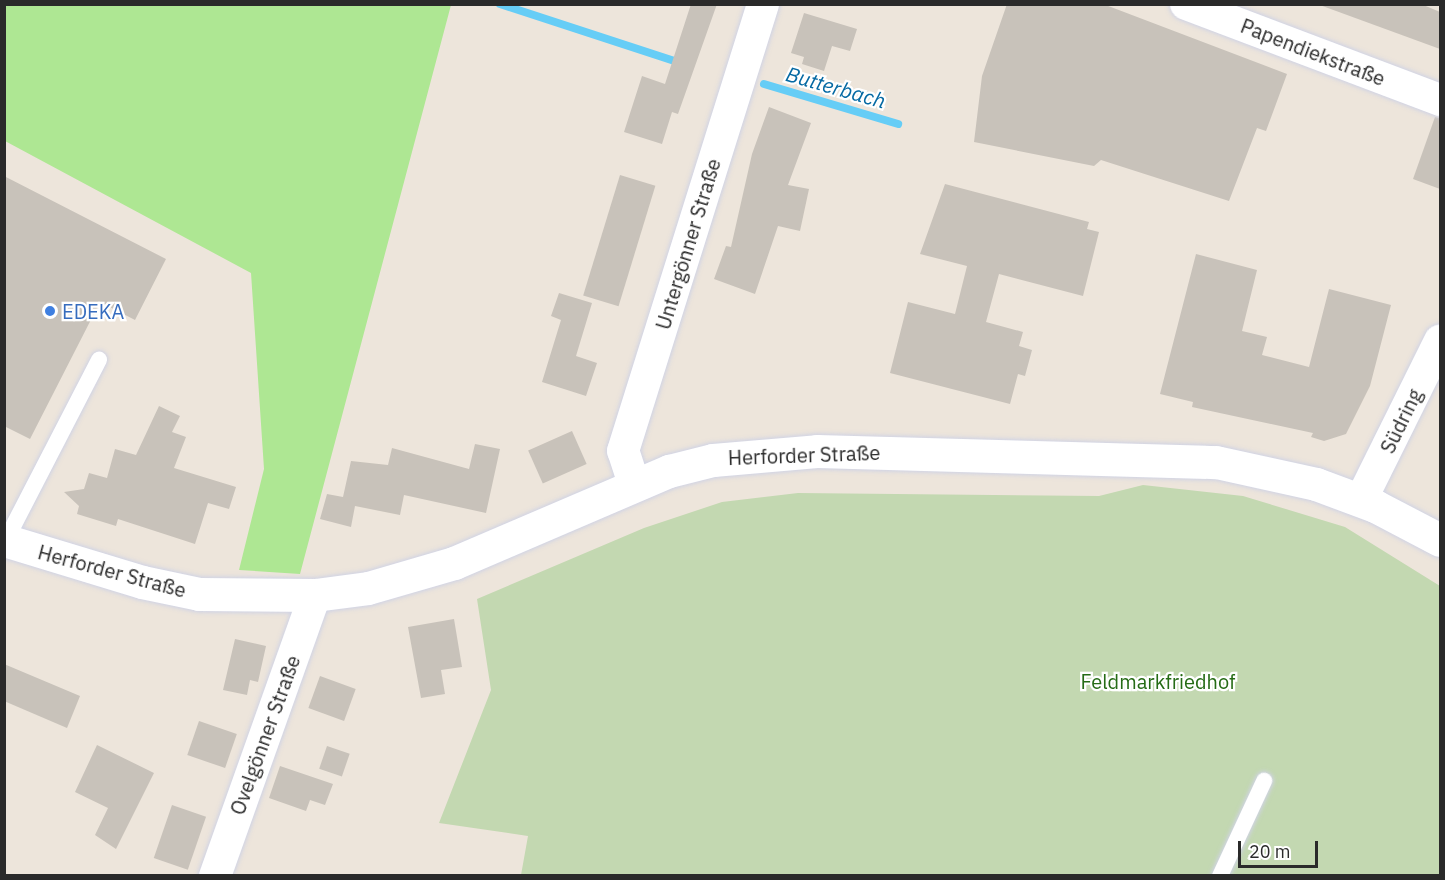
<!DOCTYPE html>
<html>
<head>
<meta charset="utf-8">
<style>
	body { margin:0 }
	#map { position:relative; width:1445px; height:880px; overflow:hidden; background:#ede5db; font-family:"IBM Plex Sans",sans-serif }
	div>[style] { position:absolute }
	.green>* { inset:0; background:#aee793 }
	.cemetery>* { inset:0; background:#c3d8b1 }
	.stream>* { height:8px; margin:-4px; padding:0 4px; transform-origin:4px; border-radius:4px; background:#66cdf6 }
	.building>* { inset:0; background:#c8c2ba; transform-origin:0 0 }
	.roads { filter:drop-shadow(0 0 2px #d0d3e4) drop-shadow(0 0 2px #d0d3e4) }
	.lane>* { height:16px; margin:-8px; padding:0 8px; transform-origin:8px; border-radius:8px; background:#fff }
	.street>* { height:32px; margin:-16px; padding:0 16px; transform-origin:16px; border-radius:16px; background:#fff }
	.secondary>* { height:33px; margin:-16.5px; padding:0 16.5px; transform-origin:16.5px; border-radius:16.5px; background:#fff }
	.dots>* { width:16px; height:16px; translate:-50% -50%; box-sizing:border-box; border:3px solid #fff; border-radius:50% }
	span { translate:-50% -50%; white-space:nowrap; text-align:center; line-height:1.15; -webkit-text-stroke:4.5px #fff; paint-order:stroke }
	.street-label { font-size:20px; color:#2a2a2a }
	.shop-label { font-size:20px; color:#366cbe }
	.left { translate:0 -50%; text-align:left }
	.park-label { font-size:20px; color:#256b15 }
	.water-label { font-size:21px; color:#0569a3; font-style:italic }
	.frame { position:absolute; inset:0; border:6px solid #2a2a2a; pointer-events:none }
	.scale { position:absolute; left:1238px; top:841px; width:80px; height:27px; box-sizing:border-box; border:3px solid #2a2a2a; border-top:0; padding-left:8px; font-size:18px; line-height:21px; white-space:nowrap; color:#2a2a2a; -webkit-text-stroke:4px #fff; paint-order:stroke }
</style>
</head>
<body>
<div id="map">
	<div class="green">
		<div style="clip-path:polygon(4px 5px,451px 5px,300px 574px,239px 570px,264px 469px,251px 273px,5px 141px)"></div>
	</div>
	<div class="cemetery">
		<div style="clip-path:polygon(1143px 485px,1243px 496px,1345px 527px,1440px 586px,1440px 875px,521px 875px,528px 836px,439px 823px,491px 690px,477px 599px,644px 528px,722px 502px,798px 493px,1099px 496px)"></div>
	</div>
	<div class="stream">
		<div style="left:500px;top:4px;width:190px;rotate:18.1deg"></div>
		<div style="left:764px;top:84px;width:140px;rotate:16.6deg"></div>
	</div>
	<div class="building">
		<div style="clip-path:polygon(691px 4px,717px 4px,678px 114px,672px 112px,662px 144px,624px 132px,642px 76px,665px 84px)"></div>
		<div style="clip-path:polygon(1007px 4px,1103px 4px,1287px 74px,1266px 131px,1257px 128px,1229px 201px,1101px 160px,1094px 166px,974px 142px,982px 76px)"></div>
		<div style="clip-path:polygon(1317px 4px,1421px 4px,1440px 12px,1440px 49px)"></div>
		<div style="clip-path:polygon(804px 13px,857px 29px,850px 51px,832px 46px,824px 71px,802px 64px,804px 57px,791px 53px)"></div>
		<div style="clip-path:polygon(769px 107px,811px 123px,788px 185px,809px 189px,800px 231px,778px 226px,755px 294px,714px 279px,726px 246px,731px 247px,752px 154px)"></div>
		<div style="clip-path:polygon(1435px 117px,1440px 118px,1440px 189px,1413px 179px)"></div>
		<div style="left:620px;top:175px;width:37px;height:126px;rotate:17deg"></div>
		<div style="clip-path:polygon(4px 176px,166px 259px,135px 320px,100px 302px,30px 439px,4px 426px)"></div>
		<div style="clip-path:polygon(945px 184px,1089px 222px,1087px 229px,1099px 232px,1083px 296px,999px 274px,986px 322px,1023px 332px,1019px 346px,1032px 350px,1025px 376px,1018px 374px,1010px 404px,890px 373px,908px 302px,955px 314px,967px 266px,920px 254px)"></div>
		<div style="clip-path:polygon(1196px 254px,1257px 270px,1242px 331px,1267px 337px,1262px 355px,1309px 367px,1329px 289px,1391px 305px,1370px 386px,1346px 434px,1324px 441px,1311px 437px,1313px 433px,1192px 407px,1193px 402px,1160px 394px)"></div>
		<div style="clip-path:polygon(559px 293px,592px 303px,576px 356px,597px 363px,586px 396px,542px 382px,561px 320px,551px 316px)"></div>
		<div style="clip-path:polygon(159px 406px,180px 416px,172px 432px,186px 437px,174px 468px,236px 487px,229px 509px,208px 503px,195px 544px,118px 519px,116px 526px,77px 514px,79px 506px,64px 492px,84px 489px,89px 473px,107px 478px,115px 449px,136px 455px)"></div>
		<div style="left:572px;top:431px;width:36px;height:48px;rotate:66deg"></div>
		<div style="clip-path:polygon(475px 444px,500px 449px,486px 513px,404px 495px,400px 515px,355px 506px,351px 527px,320px 519px,327px 494px,343px 497px,351px 461px,388px 465px,392px 448px,469px 469px)"></div>
		<div style="clip-path:polygon(454px 619px,462px 667px,441px 670px,445px 694px,421px 698px,408px 627px)"></div>
		<div style="clip-path:polygon(235px 639px,266px 646px,258px 682px,250px 680px,247px 695px,223px 690px)"></div>
		<div style="clip-path:polygon(4px 664px,80px 696px,67px 728px,4px 701px)"></div>
		<div style="left:320px;top:676px;width:38px;height:34px;rotate:20deg"></div>
		<div style="left:199px;top:721px;width:40px;height:36px;rotate:19deg"></div>
		<div style="clip-path:polygon(97px 745px,154px 773px,116px 849px,95px 835px,108px 808px,75px 792px)"></div>
		<div style="left:327px;top:746px;width:24px;height:24px;rotate:19deg"></div>
		<div style="clip-path:polygon(280px 766px,333px 784px,325px 805px,310px 800px,306px 811px,269px 798px)"></div>
		<div style="left:172px;top:805px;width:36px;height:56px;rotate:19deg"></div>
	</div>
	<div class="roads">
		<div class="lane">
			<div style="left:6px;top:540px;width:203px;rotate:-62.7deg"></div>
			<div style="left:1220px;top:876px;width:105px;rotate:-65.1deg"></div>
		</div>
		<div class="street">
			<div style="left:1186px;top:4px;width:272px;rotate:20.7deg"></div>
			<div style="left:634px;top:484px;width:35px;rotate:-108deg"></div>
			<div style="left:623px;top:451px;width:468px;rotate:-72.6deg"></div>
			<div style="left:1361px;top:500px;width:178px;rotate:-63.6deg"></div>
			<div style="left:215px;top:876px;width:298px;rotate:-70.4deg"></div>
		</div>
		<div class="secondary">
			<div style="left:4px;top:540px;width:144px;rotate:16.9deg"></div>
			<div style="left:142px;top:582px;width:58px;rotate:11.9deg"></div>
			<div style="left:199px;top:594px;width:116px;rotate:0.5deg"></div>
			<div style="left:315px;top:595px;width:53px;rotate:-7.5deg"></div>
			<div style="left:368px;top:588px;width:90px;rotate:-16.2deg"></div>
			<div style="left:454px;top:563px;width:234px;rotate:-23.2deg"></div>
			<div style="left:669px;top:471px;width:45px;rotate:-14deg"></div>
			<div style="left:713px;top:460px;width:104px;rotate:-4.9deg"></div>
			<div style="left:817px;top:451px;width:399px;rotate:1.6deg"></div>
			<div style="left:1216px;top:462px;width:102px;rotate:12.4deg"></div>
			<div style="left:1316px;top:484px;width:63px;rotate:20.4deg"></div>
			<div style="left:1375px;top:506px;width:73px;rotate:27.6deg"></div>
		</div>
	</div>
	<div class="dots">
		<div style="left:50px;top:311px;background:#3f7fe0"></div>
	</div>
	<div class="street-label">
		<span style="left:1313px;top:52px;rotate:21deg">Papendiekstraße</span>
		<span style="left:688px;top:244px;rotate:-73deg">Untergönner Straße</span>
		<span style="left:1401px;top:421px;rotate:-64deg">Südring</span>
		<span style="left:804px;top:455px;rotate:-2deg">Herforder Straße</span>
		<span style="left:112px;top:571px;rotate:15deg">Herforder Straße</span>
		<span style="left:265px;top:735px;rotate:-70deg">Ovelgönner Straße</span>
	</div>
	<div class="shop-label">
		<span class="left" style="left:62px;top:311px">EDEKA</span>
	</div>
	<div class="park-label">
		<span style="left:1158px;top:681px">Feldmarkfriedhof</span>
	</div>
	<div class="water-label">
		<span style="left:836px;top:87px;rotate:16deg">Butterbach</span>
	</div>
	<div class="frame"></div>
	<div class="scale">20 m</div>
</div>
</body>
</html>
